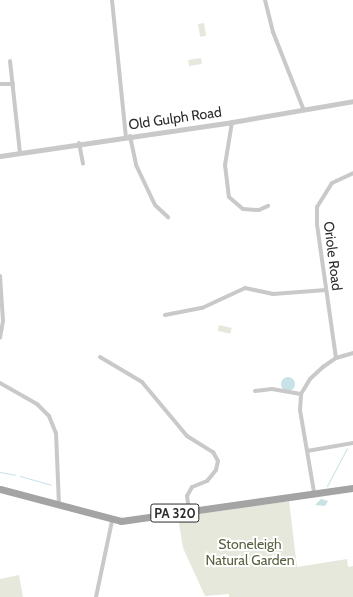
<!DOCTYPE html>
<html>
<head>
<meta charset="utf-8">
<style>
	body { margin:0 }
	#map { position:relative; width:353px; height:597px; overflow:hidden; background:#fff; font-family:Cabin,sans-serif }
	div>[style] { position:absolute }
	.green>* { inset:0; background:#e5e8db; transform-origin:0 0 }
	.water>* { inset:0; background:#c9e2e6 }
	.round { border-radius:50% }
	.stream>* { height:1px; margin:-0.5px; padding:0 0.5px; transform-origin:0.5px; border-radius:0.5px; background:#c9e2e6 }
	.minor>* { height:4px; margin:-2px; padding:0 2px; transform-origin:2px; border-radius:2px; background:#c9c9c9 }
	.tertiary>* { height:5px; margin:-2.5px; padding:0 2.5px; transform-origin:2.5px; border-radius:2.5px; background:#c9c9c9 }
	.primary>* { height:7px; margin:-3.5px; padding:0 3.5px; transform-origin:3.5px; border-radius:3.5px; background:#a4a4a4 }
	span { translate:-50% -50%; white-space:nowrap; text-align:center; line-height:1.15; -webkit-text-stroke:4px #fff; paint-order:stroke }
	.shield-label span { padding:1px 3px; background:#fff; border:1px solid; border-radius:3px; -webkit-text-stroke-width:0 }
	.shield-label { font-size:13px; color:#2c2c2c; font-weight:700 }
	.street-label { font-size:14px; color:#2c2c2c }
	.park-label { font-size:14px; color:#58623f }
</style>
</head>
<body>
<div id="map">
	<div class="green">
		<div style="left:204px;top:23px;width:13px;height:6px;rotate:81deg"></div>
		<div style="left:201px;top:58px;width:6px;height:13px;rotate:81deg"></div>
		<div style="left:219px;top:325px;width:13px;height:6px;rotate:13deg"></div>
		<div style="clip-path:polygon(289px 501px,297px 567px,347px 559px,348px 567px,353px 566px,353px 597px,229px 597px,229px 594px,205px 596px,183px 548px,178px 517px)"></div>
		<div style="clip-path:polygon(19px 575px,23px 597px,0 597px,0 579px)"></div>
	</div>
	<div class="water">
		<div class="round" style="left:281px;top:377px;width:14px;height:14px"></div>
		<div style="clip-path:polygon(321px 499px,328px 501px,325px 506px,315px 505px)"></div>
	</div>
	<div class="stream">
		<div style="left:0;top:472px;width:15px;rotate:11deg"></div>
		<div style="left:20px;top:476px;width:32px;rotate:16deg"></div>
		<div style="left:327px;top:486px;width:43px;rotate:-62.2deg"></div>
	</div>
	<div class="minor">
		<div style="left:112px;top:0;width:138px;rotate:84.2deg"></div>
		<div style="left:265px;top:0;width:33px;rotate:76deg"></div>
		<div style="left:273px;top:32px;width:82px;rotate:68.5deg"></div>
		<div style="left:10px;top:61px;width:93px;rotate:83.8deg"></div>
		<div style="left:0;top:84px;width:13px"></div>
		<div style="left:232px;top:122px;width:44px;rotate:99.2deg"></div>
		<div style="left:225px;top:165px;width:32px;rotate:83deg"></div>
		<div style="left:229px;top:197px;width:18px;rotate:41deg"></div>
		<div style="left:243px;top:209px;width:16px;rotate:4deg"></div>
		<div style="left:259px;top:210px;width:10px;rotate:-24deg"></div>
		<div style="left:130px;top:136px;width:30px;rotate:78deg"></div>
		<div style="left:136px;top:165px;width:44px;rotate:64.6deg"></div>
		<div style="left:155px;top:205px;width:18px;rotate:43deg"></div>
		<div style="left:79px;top:143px;width:21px;rotate:79deg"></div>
		<div style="left:0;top:276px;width:45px;rotate:86.2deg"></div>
		<div style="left:3px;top:321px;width:17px;rotate:100deg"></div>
		<div style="left:165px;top:315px;width:38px;rotate:-11deg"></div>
		<div style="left:202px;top:308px;width:47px;rotate:-24.9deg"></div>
		<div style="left:245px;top:288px;width:29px;rotate:12deg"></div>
		<div style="left:273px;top:294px;width:53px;rotate:-4.3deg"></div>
		<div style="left:100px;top:357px;width:49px;rotate:30.8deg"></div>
		<div style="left:142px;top:382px;width:70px;rotate:50.2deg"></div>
		<div style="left:187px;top:436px;width:31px;rotate:32deg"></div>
		<div style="left:213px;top:452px;width:10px;rotate:61deg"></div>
		<div style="left:218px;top:461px;width:9px;rotate:103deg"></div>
		<div style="left:216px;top:470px;width:14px;rotate:129deg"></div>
		<div style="left:207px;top:481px;width:16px;rotate:158deg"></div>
		<div style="left:192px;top:487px;width:10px;rotate:119deg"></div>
		<div style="left:187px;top:496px;width:14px;rotate:82deg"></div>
		<div style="left:336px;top:358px;width:135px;rotate:-98.1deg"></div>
		<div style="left:317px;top:224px;width:17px;rotate:-90deg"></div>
		<div style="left:317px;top:207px;width:28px;rotate:-58deg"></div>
		<div style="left:332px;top:183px;width:23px;rotate:-25deg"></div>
		<div style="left:0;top:383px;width:43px;rotate:29.6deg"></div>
		<div style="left:37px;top:404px;width:17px;rotate:45deg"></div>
		<div style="left:49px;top:416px;width:18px;rotate:68deg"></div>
		<div style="left:56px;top:433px;width:72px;rotate:87.6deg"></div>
		<div style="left:255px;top:391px;width:17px;rotate:-7deg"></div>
		<div style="left:272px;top:389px;width:29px;rotate:10deg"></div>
		<div style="left:307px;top:451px;width:47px;rotate:-9.9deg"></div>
		<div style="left:314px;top:492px;width:83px;rotate:-99.7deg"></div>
		<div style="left:300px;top:410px;width:16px;rotate:-86deg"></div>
		<div style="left:301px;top:394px;width:17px;rotate:-59deg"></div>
		<div style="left:310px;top:379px;width:18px;rotate:-43deg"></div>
		<div style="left:323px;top:367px;width:16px;rotate:-35deg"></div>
		<div style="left:336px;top:358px;width:18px;rotate:-16deg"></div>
		<div style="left:96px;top:597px;width:78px;rotate:-78.1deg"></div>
	</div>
	<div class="tertiary">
		<div style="left:0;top:156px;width:234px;rotate:-8.3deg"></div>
		<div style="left:232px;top:122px;width:123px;rotate:-9.8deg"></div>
	</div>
	<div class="primary">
		<div style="left:0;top:489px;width:125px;rotate:14.8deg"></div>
		<div style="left:121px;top:521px;width:234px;rotate:-8.1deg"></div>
	</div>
	<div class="shield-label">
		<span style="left:175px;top:513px">PA 320</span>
	</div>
	<div class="street-label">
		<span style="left:175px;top:118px;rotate:-8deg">Old Gulph Road</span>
		<span style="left:333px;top:256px;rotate:83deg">Oriole Road</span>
	</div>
	<div class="park-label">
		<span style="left:250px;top:552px">Stoneleigh<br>Natural Garden</span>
	</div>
</div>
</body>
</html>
